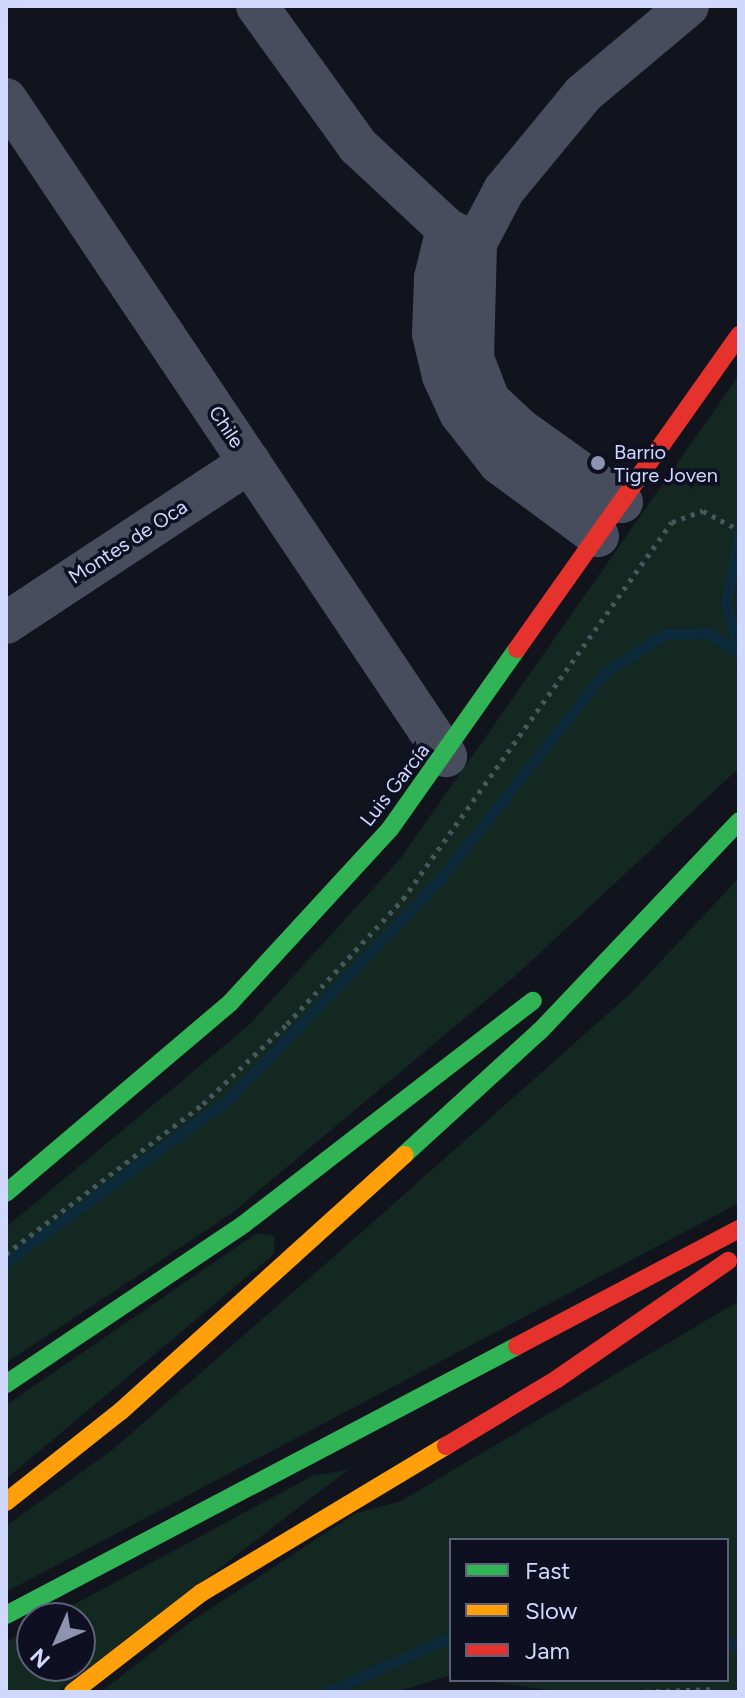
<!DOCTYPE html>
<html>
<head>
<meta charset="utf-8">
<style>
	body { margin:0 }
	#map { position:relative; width:745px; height:1698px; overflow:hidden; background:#12141d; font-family:Figtree,sans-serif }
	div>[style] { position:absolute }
	.green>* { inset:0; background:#122821 }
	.stream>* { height:11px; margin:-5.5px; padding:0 5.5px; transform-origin:5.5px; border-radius:5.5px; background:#0d2a3a }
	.path>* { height:5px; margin-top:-2.5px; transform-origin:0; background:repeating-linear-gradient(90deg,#46585e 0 4px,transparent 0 10px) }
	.street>* { height:42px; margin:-21px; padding:0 21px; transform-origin:21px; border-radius:21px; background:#484d5d }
	.fast>* { height:18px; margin:-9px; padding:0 9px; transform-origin:9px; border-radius:9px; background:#30b455 }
	.slow>* { height:18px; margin:-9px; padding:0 9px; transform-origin:9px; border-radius:9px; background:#ff9f0a }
	.jam>* { height:18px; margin:-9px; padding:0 9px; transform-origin:9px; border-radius:9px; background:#e5322d }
	.dots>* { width:22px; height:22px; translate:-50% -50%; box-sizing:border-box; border:4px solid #0e1021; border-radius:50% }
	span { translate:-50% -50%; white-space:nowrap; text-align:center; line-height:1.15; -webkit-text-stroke:7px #0e1021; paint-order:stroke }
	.street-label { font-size:20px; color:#d0d8fd }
	.poi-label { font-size:20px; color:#d0d8fd }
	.left { translate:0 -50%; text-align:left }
	.frame { position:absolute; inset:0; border:8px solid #d0d8fd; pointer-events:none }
	.legend { position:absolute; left:449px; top:1538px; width:280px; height:144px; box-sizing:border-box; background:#0e1021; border:2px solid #5c6079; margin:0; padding:10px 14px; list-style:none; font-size:24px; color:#d0d8fd }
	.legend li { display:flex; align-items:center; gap:16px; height:40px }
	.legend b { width:40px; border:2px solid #5c6079 }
	.north { position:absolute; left:16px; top:1602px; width:80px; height:80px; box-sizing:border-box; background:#0e1021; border:2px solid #5c6079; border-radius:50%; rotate:225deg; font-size:22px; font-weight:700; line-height:32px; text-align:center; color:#d0d8fd }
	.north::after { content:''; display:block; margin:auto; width:28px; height:36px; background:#8e93af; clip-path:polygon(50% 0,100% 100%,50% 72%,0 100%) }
</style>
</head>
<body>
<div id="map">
	<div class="green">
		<div style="clip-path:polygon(739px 375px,739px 768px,515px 976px,232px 1213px,6px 1363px,6px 1227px,248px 1026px,400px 859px)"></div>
		<div style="clip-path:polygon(739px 878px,739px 1203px,6px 1592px,6px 1526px,111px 1451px,337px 1254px,631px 993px)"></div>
		<div style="clip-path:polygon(257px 1233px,275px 1236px,274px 1254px,6px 1479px,6px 1405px)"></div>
		<div style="clip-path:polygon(739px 1301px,739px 1692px,560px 1692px,483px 1680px,727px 1680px,727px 1540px,451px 1540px,451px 1675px,396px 1692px,101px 1692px,193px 1620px,356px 1513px,401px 1501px)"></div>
		<div style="clip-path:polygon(348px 1470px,57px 1692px,6px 1692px,6px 1642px,32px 1627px,32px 1666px,80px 1666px,80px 1618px,49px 1618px,314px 1475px)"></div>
	</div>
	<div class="stream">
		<div style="left:739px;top:533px;width:71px;rotate:100.5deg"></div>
		<div style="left:726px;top:603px;width:50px;rotate:74.8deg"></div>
		<div style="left:6px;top:1262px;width:276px;rotate:-36.2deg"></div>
		<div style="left:229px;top:1099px;width:301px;rotate:-46.1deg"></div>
		<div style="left:438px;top:882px;width:267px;rotate:-51.5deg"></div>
		<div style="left:604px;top:673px;width:72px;rotate:-32.6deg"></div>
		<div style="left:665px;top:634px;width:43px;rotate:-1.3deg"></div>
		<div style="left:708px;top:633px;width:37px;rotate:33deg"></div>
		<div style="left:727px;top:1641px;width:14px;rotate:30deg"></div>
		<div style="left:327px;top:1692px;width:136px;rotate:-23.9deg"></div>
	</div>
	<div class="path">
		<div style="left:6px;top:1254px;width:248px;rotate:-37.3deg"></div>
		<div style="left:203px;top:1104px;width:116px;rotate:-43.6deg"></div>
		<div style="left:287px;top:1024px;width:171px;rotate:-47.1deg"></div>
		<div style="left:403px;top:899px;width:463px;rotate:-54.5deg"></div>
		<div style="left:672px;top:522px;width:33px;rotate:-20deg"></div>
		<div style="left:703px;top:511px;width:41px;rotate:27.8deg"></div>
		<div style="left:636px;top:1692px;width:77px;rotate:-2.2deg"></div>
	</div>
	<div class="street">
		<div style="left:257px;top:6px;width:173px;rotate:54.2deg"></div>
		<div style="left:358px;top:146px;width:122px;rotate:43deg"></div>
		<div style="left:447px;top:229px;width:27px;rotate:27deg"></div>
		<div style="left:6px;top:99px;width:791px;rotate:56.19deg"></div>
		<div style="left:447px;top:229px;width:50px;rotate:103.8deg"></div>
		<div style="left:435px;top:278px;width:56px;rotate:92deg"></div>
		<div style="left:433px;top:334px;width:43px;rotate:76.6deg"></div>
		<div style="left:443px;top:376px;width:41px;rotate:65.3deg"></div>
		<div style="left:460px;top:413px;width:63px;rotate:52deg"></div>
		<div style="left:499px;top:463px;width:123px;rotate:36.4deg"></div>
		<div style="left:622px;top:502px;width:125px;rotate:-144.4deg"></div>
		<div style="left:520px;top:429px;width:42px;rotate:-136.9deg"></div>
		<div style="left:489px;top:400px;width:45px;rotate:-110.9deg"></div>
		<div style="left:473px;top:358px;width:115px;rotate:-88.5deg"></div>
		<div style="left:476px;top:243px;width:60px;rotate:-62.2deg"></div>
		<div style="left:504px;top:190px;width:124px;rotate:-50.5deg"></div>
		<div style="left:583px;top:94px;width:137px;rotate:-40deg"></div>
		<div style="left:6px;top:623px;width:292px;rotate:-33.4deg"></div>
	</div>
	<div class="fast">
		<div style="left:404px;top:1155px;width:184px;rotate:-42.4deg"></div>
		<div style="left:540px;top:1031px;width:289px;rotate:-46.5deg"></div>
		<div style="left:6px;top:1193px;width:294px;rotate:-40.3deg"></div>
		<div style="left:230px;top:1003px;width:236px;rotate:-47.4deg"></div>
		<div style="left:390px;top:829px;width:220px;rotate:-54.8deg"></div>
		<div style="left:6px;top:1384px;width:287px;rotate:-33.9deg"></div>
		<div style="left:244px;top:1224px;width:365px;rotate:-37.7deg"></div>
		<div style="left:6px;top:1615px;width:577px;rotate:-27.76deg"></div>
	</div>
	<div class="slow">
		<div style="left:6px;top:1502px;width:147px;rotate:-38.4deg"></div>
		<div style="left:121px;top:1411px;width:382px;rotate:-42.1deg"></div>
		<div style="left:73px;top:1692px;width:162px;rotate:-37.7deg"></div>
		<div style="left:201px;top:1593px;width:286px;rotate:-31deg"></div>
	</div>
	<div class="jam">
		<div style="left:517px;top:649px;width:385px;rotate:-54.7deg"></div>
		<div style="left:517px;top:1346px;width:251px;rotate:-27.8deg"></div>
		<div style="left:446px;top:1446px;width:130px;rotate:-31.1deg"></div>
		<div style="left:557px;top:1379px;width:208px;rotate:-34.6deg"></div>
	</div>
	<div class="dots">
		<div style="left:598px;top:463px;background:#8e93af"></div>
	</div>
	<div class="street-label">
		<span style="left:226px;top:427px;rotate:56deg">Chile</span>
		<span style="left:128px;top:542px;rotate:-33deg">Montes de Oca</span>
		<span style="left:395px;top:785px;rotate:-52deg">Luis García</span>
	</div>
	<div class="poi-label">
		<span class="left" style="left:614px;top:464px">Barrio<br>Tigre Joven</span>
	</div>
	<div class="frame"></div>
	<ul class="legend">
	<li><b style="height:10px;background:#30b455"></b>Fast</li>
	<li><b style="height:10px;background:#ff9f0a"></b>Slow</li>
	<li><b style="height:10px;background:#e5322d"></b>Jam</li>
	</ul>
	<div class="north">N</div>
</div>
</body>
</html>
